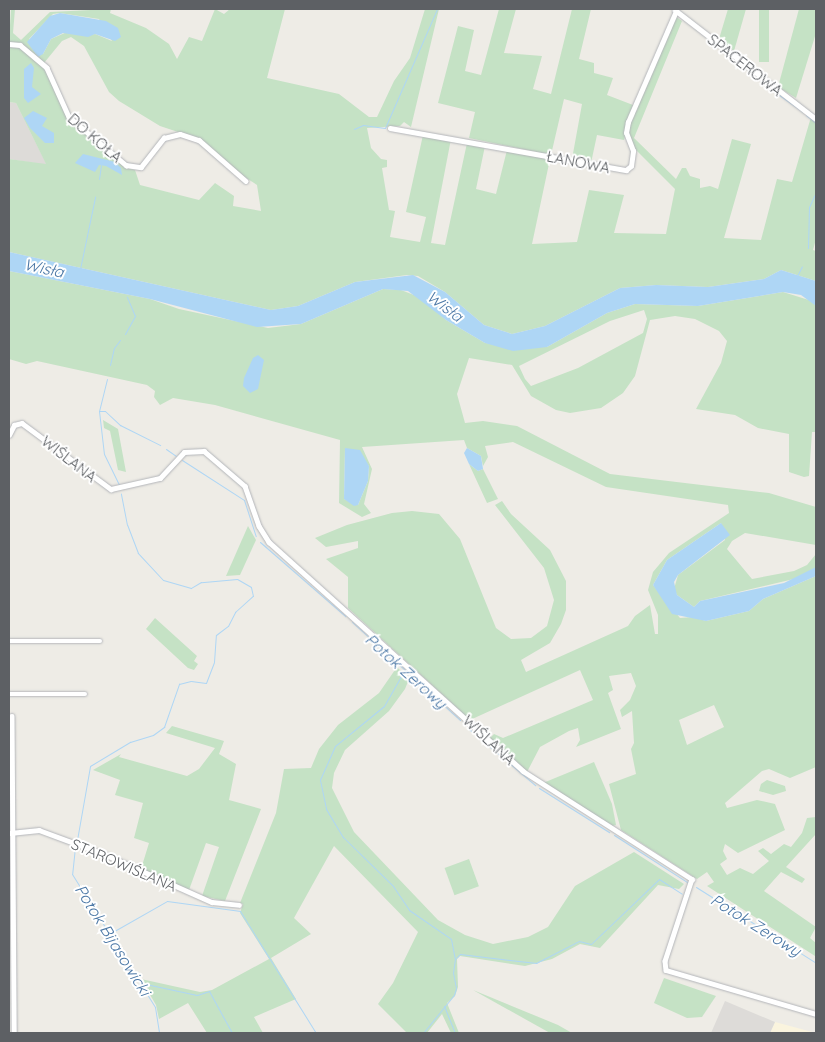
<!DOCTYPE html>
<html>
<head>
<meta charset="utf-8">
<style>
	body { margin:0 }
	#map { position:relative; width:825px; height:1042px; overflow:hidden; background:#eeece6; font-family:Quicksand,sans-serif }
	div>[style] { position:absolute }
	.commercial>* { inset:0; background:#faf4de }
	.industrial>* { inset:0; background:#dddbd8 }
	.green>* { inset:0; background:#c5e2c5; transform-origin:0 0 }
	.water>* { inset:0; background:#aed6f5 }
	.stream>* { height:1px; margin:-0.5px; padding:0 0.5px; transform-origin:0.5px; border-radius:0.5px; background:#aed6f5 }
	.roads { filter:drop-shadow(0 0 1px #b3b5b9) drop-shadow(0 0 1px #b3b5b9) }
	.minor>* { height:4.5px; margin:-2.25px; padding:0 2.25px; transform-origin:2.25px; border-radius:2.25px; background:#fff }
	span { translate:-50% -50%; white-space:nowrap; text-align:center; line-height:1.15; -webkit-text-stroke:4px #fff; paint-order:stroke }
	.street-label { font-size:15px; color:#5d6064 }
	.water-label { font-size:16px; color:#4c78a6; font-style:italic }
	.frame { position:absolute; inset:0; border:10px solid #5d6064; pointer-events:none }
</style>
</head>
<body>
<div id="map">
	<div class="commercial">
		<div style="clip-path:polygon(775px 1022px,816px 1033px,770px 1033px)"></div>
	</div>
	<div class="industrial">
		<div style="clip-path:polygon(9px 102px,16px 103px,47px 165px,9px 159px)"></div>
		<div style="clip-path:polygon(725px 1001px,775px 1022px,770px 1033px,711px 1033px)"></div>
	</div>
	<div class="green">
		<div style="clip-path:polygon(evenodd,11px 9px,15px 9px,13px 33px,21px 40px,50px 12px,111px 9px,110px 13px,146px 28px,169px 44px,177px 59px,189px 37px,202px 41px,215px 9px,224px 14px,230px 9px,285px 9px,267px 78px,339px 94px,369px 117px,377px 117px,394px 81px,410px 58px,425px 9px,439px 9px,411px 127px,404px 122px,400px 126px,367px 128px,371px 148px,381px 159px,387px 160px,387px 167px,382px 168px,389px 210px,395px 211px,390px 237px,420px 242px,426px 217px,406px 212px,423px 135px,451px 139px,431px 243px,445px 245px,467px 143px,485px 146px,476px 189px,496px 194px,507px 150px,550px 159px,532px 244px,577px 242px,589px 190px,624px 195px,614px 233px,666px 234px,675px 189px,635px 149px,628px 132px,629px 122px,675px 16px,682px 21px,634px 138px,676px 179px,682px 168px,686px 168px,690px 176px,700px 179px,700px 188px,710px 186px,718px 189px,732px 139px,751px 144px,724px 238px,761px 240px,777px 179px,792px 182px,811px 117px,816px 121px,816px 239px,813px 250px,816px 251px,816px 281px,781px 270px,764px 279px,708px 287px,656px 285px,620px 288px,545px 326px,512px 334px,484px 325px,445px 292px,418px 276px,407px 275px,355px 282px,298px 306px,271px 310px,9px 252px,9px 159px,46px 164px,16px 103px,9px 102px,9px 46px,21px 48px,47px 70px,67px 118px,97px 140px,126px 168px,135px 170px,140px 185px,199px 200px,215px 183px,234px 196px,233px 206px,261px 211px,257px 185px,229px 167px,202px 140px,160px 126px,119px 101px,109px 92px,84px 46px,71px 37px,62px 41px,44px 63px,22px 44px,9px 42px,11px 9px,60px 13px,99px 19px,112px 41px,95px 34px,85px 36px,67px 32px,51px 39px,43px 54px,29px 39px,53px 14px,60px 13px)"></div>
		<div style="clip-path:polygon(499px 9px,516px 9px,504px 53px,542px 56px,533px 89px,551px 94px,572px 9px,591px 9px,579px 59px,594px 63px,594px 73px,613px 78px,607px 95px,633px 105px,624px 140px,597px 135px,591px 163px,572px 159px,582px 104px,564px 99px,551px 155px,469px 138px,475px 112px,438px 103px,458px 26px,474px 30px,465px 71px,481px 75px)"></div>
		<div style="clip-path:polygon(728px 9px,746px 9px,734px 51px,719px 39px)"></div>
		<div style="left:759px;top:9px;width:10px;height:53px"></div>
		<div style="clip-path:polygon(799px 9px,816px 9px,816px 33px,796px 98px,778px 87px)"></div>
		<div style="clip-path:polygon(evenodd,9px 271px,150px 299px,179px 309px,268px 328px,301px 324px,383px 289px,401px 290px,419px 297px,446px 320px,485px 343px,547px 347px,607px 313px,635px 304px,698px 306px,783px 292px,812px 301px,816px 306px,816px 432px,812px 432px,809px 476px,804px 477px,789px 472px,789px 434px,758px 428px,735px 415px,696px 409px,721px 363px,727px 341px,719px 331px,695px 319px,675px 316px,650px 320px,635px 376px,623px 393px,601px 408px,570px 413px,556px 410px,531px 396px,512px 365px,469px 358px,457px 394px,465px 423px,483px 421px,517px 426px,610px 474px,769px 493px,816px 507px,816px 545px,745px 533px,732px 541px,727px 549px,752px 579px,794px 571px,807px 565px,816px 554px,816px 568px,798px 578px,700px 601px,694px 607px,677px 595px,674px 589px,678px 575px,725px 540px,721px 523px,667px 560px,653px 585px,680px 618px,693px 617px,706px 621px,749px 611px,763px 599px,816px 576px,816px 767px,790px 778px,769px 769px,762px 771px,725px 803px,727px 808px,757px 800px,775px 804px,785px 830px,738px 853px,725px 844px,723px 851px,727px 859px,720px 864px,727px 875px,740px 868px,753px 874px,769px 861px,758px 851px,763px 848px,771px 854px,784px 844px,791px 847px,802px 833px,807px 818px,816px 817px,816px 834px,786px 867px,805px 879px,802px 883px,781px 872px,764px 891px,816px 927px,810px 938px,816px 943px,815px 956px,707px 886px,714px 882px,707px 872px,697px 879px,621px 830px,609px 784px,636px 774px,631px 749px,634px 743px,632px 711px,622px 717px,620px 710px,630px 700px,636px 686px,631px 673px,609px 676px,613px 690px,608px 693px,621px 729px,576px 747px,580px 740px,578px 728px,569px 731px,540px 747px,527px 772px,490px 738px,494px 734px,503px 738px,593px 700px,580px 670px,470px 720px,348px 608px,348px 577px,326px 559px,358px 548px,358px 541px,326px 547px,315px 538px,347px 525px,392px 513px,412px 511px,439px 514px,460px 539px,496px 628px,511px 639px,531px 638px,547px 626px,554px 600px,544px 568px,495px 505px,502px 501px,511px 514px,550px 550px,566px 581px,566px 610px,561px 624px,550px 643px,521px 660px,526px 672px,628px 626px,635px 616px,650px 605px,655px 634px,658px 634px,658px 615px,648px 590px,653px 572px,669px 553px,729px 513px,728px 505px,606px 487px,513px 442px,485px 446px,488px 457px,483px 466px,481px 456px,467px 448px,464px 440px,362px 447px,372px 469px,364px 504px,371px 513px,362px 517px,339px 503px,340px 440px,215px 405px,173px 398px,160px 405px,154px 397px,155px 391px,147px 385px,37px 361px,26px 364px,9px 359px,9px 271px,644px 310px,647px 319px,643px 333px,578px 368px,531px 386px,525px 379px,519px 366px,610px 321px,644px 310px,9px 271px,345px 448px,369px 466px,368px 481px,358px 505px,344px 499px,345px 448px,9px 271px,714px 705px,724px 727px,687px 745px,679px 720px,714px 705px)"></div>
		<div style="clip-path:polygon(103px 420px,118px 429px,126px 472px,118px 470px,110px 431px,104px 428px)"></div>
		<div style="clip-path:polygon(469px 464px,478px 471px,483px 469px,498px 499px,487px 503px)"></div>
		<div style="clip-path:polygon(248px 526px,256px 540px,240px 575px,226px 576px)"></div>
		<div style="clip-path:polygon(155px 618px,197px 656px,194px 661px,198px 664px,194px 670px,188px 668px,146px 629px)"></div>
		<div style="clip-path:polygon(397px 667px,409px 679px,405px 689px,389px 711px,345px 750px,334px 773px,332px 788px,354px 832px,438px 920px,465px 935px,493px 944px,528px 937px,548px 927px,575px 886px,634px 852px,684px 884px,679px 889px,658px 885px,600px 948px,580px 944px,552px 959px,525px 966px,460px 956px,457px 959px,458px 987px,455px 996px,447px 1003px,459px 1033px,451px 1033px,442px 1014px,427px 1033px,407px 1033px,378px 1004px,393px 983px,418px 932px,334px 846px,294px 918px,311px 934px,271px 958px,296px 999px,254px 1017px,263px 1033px,207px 1033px,188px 1003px,159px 1019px,156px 1005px,141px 979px,200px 992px,212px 990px,269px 959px,240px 913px,243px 904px,240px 903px,276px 813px,284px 769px,311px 768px,319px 749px,338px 725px,379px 693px)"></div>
		<div style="clip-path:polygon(172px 726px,224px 741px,219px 754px,236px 764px,229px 800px,261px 809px,225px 901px,202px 896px,219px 847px,206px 843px,189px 890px,141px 869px,149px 843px,134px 838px,143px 803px,115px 795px,120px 780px,93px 770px,121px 754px,119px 757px,187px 776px,199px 769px,215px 748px,166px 733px)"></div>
		<div style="clip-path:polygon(594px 762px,612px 804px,616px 825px,612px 826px,543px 783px)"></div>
		<div style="clip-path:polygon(767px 780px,785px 786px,786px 791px,773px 795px,759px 791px,761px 784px)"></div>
		<div style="left:469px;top:859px;width:29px;height:26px;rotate:70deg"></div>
		<div style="clip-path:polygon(664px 978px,716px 996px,702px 1017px,687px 1018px,654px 1003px)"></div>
		<div style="clip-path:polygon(473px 990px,558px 1025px,572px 1033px,550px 1033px)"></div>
	</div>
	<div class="water">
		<div style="clip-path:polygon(60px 13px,106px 21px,118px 28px,121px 37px,115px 41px,95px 34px,88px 37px,63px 33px,51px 39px,43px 54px,38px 57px,27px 42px,50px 16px)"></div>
		<div style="clip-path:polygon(31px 63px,34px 68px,32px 87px,41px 94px,28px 103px,24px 98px,24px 69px)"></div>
		<div style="clip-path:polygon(33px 111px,47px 118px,42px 126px,54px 133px,54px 143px,45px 143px,30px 128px,24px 118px)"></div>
		<div style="clip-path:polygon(83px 154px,115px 162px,121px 168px,122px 175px,106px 166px,99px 165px,95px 172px,75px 163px)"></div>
		<div style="clip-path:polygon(9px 252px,271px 310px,298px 306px,355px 282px,413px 275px,445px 292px,484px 325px,512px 334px,545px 326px,620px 288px,656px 285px,708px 287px,764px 279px,781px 270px,816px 281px,816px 306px,801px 295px,783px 292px,698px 306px,635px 304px,607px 313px,547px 347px,513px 351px,485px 343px,446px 320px,408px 291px,383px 289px,301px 324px,257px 327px,150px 299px,9px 271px)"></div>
		<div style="clip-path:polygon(258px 355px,264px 360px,258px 389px,250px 393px,243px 386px,244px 378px,253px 358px)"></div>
		<div style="clip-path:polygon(345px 448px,360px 450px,369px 466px,368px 481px,358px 505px,354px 506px,344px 499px)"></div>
		<div style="clip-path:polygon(467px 448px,481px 456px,483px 469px,478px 471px,469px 464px,464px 453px)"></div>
		<div style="clip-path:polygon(721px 523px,730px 535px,678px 575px,674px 582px,677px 595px,694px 607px,700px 601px,784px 583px,816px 567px,816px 576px,763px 599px,749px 611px,706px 621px,672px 614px,653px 585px,667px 560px)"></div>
	</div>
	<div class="stream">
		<div style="left:772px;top:90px;width:37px;rotate:35deg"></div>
		<div style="left:806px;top:115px;width:13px;rotate:39deg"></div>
		<div style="left:354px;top:129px;width:10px;rotate:-24deg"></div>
		<div style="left:363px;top:125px;width:22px;rotate:8deg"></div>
		<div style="left:385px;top:128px;width:130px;rotate:-66.4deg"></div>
		<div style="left:99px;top:179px;width:14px;rotate:-82deg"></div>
		<div style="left:808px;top:248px;width:41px;rotate:-88.6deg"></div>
		<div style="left:809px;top:207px;width:17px;rotate:-65deg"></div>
		<div style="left:80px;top:269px;width:74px;rotate:-78.2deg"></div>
		<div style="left:796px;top:278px;width:13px;rotate:-63deg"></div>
		<div style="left:125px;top:334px;width:21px;rotate:-61deg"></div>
		<div style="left:135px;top:316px;width:21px;rotate:-113deg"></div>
		<div style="left:110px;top:365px;width:17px;rotate:-77deg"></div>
		<div style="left:114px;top:348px;width:10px;rotate:-53deg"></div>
		<div style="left:107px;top:379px;width:33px;rotate:104deg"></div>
		<div style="left:99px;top:411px;width:43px;rotate:83.4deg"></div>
		<div style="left:104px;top:454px;width:34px;rotate:64deg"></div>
		<div style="left:99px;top:411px;width:6px"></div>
		<div style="left:105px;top:411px;width:21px;rotate:43deg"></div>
		<div style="left:120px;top:425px;width:45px;rotate:26.6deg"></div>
		<div style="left:166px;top:449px;width:12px;rotate:35deg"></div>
		<div style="left:182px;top:460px;width:74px;rotate:32.8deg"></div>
		<div style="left:244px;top:500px;width:38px;rotate:72deg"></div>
		<div style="left:260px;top:542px;width:113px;rotate:41deg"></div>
		<div style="left:352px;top:622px;width:146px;rotate:42.2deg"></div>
		<div style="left:404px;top:671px;width:40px;rotate:119.7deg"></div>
		<div style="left:384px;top:706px;width:63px;rotate:140.8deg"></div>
		<div style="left:335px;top:746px;width:37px;rotate:114deg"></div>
		<div style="left:320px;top:780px;width:30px;rotate:78deg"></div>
		<div style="left:326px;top:809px;width:33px;rotate:59deg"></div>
		<div style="left:343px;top:837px;width:70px;rotate:44.4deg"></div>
		<div style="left:393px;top:886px;width:29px;rotate:56deg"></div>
		<div style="left:409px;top:910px;width:51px;rotate:34.6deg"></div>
		<div style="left:451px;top:939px;width:20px;rotate:79deg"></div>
		<div style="left:469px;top:729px;width:87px;rotate:40.3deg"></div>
		<div style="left:539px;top:788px;width:83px;rotate:32.2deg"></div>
		<div style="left:614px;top:835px;width:87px;rotate:32.8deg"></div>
		<div style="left:77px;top:840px;width:75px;rotate:-80deg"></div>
		<div style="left:90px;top:766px;width:47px;rotate:-31deg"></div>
		<div style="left:130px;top:742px;width:24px;rotate:-17deg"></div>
		<div style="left:153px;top:735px;width:14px;rotate:-36deg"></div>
		<div style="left:164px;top:727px;width:46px;rotate:-70.8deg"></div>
		<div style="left:179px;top:684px;width:12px;rotate:-14deg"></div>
		<div style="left:191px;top:681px;width:15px;rotate:8deg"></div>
		<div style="left:206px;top:683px;width:22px;rotate:-69deg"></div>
		<div style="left:214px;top:662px;width:27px;rotate:-86deg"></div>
		<div style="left:216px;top:635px;width:15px;rotate:-37deg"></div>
		<div style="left:228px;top:626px;width:16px;rotate:-63deg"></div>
		<div style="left:235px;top:612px;width:24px;rotate:-42deg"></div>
		<div style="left:253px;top:596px;width:9px;rotate:-103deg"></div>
		<div style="left:251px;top:587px;width:16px;rotate:-150deg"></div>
		<div style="left:237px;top:579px;width:36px;rotate:175deg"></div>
		<div style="left:201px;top:582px;width:12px;rotate:149deg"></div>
		<div style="left:191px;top:588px;width:29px;rotate:-164deg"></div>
		<div style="left:163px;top:580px;width:37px;rotate:-133deg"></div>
		<div style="left:138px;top:553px;width:30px;rotate:-111deg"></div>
		<div style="left:127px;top:525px;width:32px;rotate:-101deg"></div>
		<div style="left:75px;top:847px;width:27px;rotate:96deg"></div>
		<div style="left:72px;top:874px;width:157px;rotate:58deg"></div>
		<div style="left:155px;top:1007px;width:26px;rotate:81deg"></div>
		<div style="left:696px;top:887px;width:142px;rotate:32.3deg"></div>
		<div style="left:109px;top:934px;width:67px;rotate:-29.6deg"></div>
		<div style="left:167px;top:901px;width:74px;rotate:7.8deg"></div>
		<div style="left:240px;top:911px;width:144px;rotate:58.1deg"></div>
		<div style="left:141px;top:983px;width:57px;rotate:12.1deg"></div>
		<div style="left:197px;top:995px;width:13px;rotate:-18deg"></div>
		<div style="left:209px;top:991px;width:48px;rotate:61.3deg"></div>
		<div style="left:444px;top:1006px;width:29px;rotate:68deg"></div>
		<div style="left:423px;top:1033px;width:49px;rotate:-50.8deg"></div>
		<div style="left:454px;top:995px;width:7px;rotate:-74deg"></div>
		<div style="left:456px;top:988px;width:15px;rotate:-101deg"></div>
		<div style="left:453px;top:973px;width:14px;rotate:-82deg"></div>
		<div style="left:455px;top:959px;width:7px;rotate:-45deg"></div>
		<div style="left:460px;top:954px;width:77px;rotate:6.8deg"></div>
		<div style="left:536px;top:963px;width:48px;rotate:-27.1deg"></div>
		<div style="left:579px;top:941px;width:12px;rotate:14deg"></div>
		<div style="left:591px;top:944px;width:94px;rotate:-43.7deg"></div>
		<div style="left:659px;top:879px;width:27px;rotate:33deg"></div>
	</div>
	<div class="roads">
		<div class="minor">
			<div style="left:675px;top:10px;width:178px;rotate:37.7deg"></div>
			<div style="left:9px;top:44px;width:11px;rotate:5deg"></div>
			<div style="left:20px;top:45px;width:35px;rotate:40deg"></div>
			<div style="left:47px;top:68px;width:54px;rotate:65.8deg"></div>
			<div style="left:69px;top:117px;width:75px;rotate:40.1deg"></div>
			<div style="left:126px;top:165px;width:15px;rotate:8deg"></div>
			<div style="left:141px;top:167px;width:37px;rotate:-52deg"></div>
			<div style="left:164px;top:138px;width:16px;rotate:-14deg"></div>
			<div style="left:180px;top:134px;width:20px;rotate:18deg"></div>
			<div style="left:199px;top:140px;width:62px;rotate:41.1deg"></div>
			<div style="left:390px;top:128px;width:240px;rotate:10.1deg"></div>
			<div style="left:626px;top:170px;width:6px;rotate:-39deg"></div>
			<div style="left:631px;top:166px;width:15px;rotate:-82deg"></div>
			<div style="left:633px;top:151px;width:19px;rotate:-111deg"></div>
			<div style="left:626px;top:133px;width:11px;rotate:-80deg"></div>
			<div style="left:628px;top:122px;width:121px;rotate:-66.6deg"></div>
			<div style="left:9px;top:435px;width:11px;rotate:-63deg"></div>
			<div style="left:14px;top:425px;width:8px;rotate:-14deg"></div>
			<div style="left:22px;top:423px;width:111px;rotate:36.6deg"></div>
			<div style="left:111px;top:489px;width:50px;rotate:-12.7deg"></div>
			<div style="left:160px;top:478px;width:35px;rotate:-47deg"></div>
			<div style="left:184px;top:452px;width:20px;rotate:-3deg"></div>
			<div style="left:204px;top:451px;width:54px;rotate:40.5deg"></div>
			<div style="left:245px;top:486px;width:42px;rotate:70.7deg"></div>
			<div style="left:259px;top:526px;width:19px;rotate:58deg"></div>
			<div style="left:269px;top:542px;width:342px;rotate:42deg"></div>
			<div style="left:523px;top:771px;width:201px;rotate:32.6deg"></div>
			<div style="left:692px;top:879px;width:86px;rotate:108.2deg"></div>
			<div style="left:665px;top:961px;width:9px;rotate:84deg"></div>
			<div style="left:666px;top:970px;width:156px;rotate:16.3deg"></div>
			<div style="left:9px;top:641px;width:91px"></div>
			<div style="left:9px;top:694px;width:76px"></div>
			<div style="left:12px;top:716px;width:317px;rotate:89.6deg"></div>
			<div style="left:10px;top:833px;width:29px;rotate:-6deg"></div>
			<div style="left:39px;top:830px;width:69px;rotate:20.3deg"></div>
			<div style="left:104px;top:854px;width:118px;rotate:24deg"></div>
			<div style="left:212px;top:902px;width:27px;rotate:6deg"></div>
		</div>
	</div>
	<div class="street-label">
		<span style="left:745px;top:65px;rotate:38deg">SPACEROWA</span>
		<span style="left:95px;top:138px;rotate:41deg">DO KOŁA</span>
		<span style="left:578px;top:162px;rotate:11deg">ŁANOWA</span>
		<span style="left:69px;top:459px;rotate:38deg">WIŚLANA</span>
		<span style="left:489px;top:740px;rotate:43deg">WIŚLANA</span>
		<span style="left:124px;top:865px;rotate:23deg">STAROWIŚLANA</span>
	</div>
	<div class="water-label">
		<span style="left:44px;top:268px;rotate:12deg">Wisła</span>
		<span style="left:445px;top:306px;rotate:37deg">Wisła</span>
		<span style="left:406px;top:671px;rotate:42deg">Potok Zerowy</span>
		<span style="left:756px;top:925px;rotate:32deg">Potok Zerowy</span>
		<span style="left:113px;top:940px;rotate:58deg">Potok Bijasowicki</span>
	</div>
	<div class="frame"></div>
</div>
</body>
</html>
